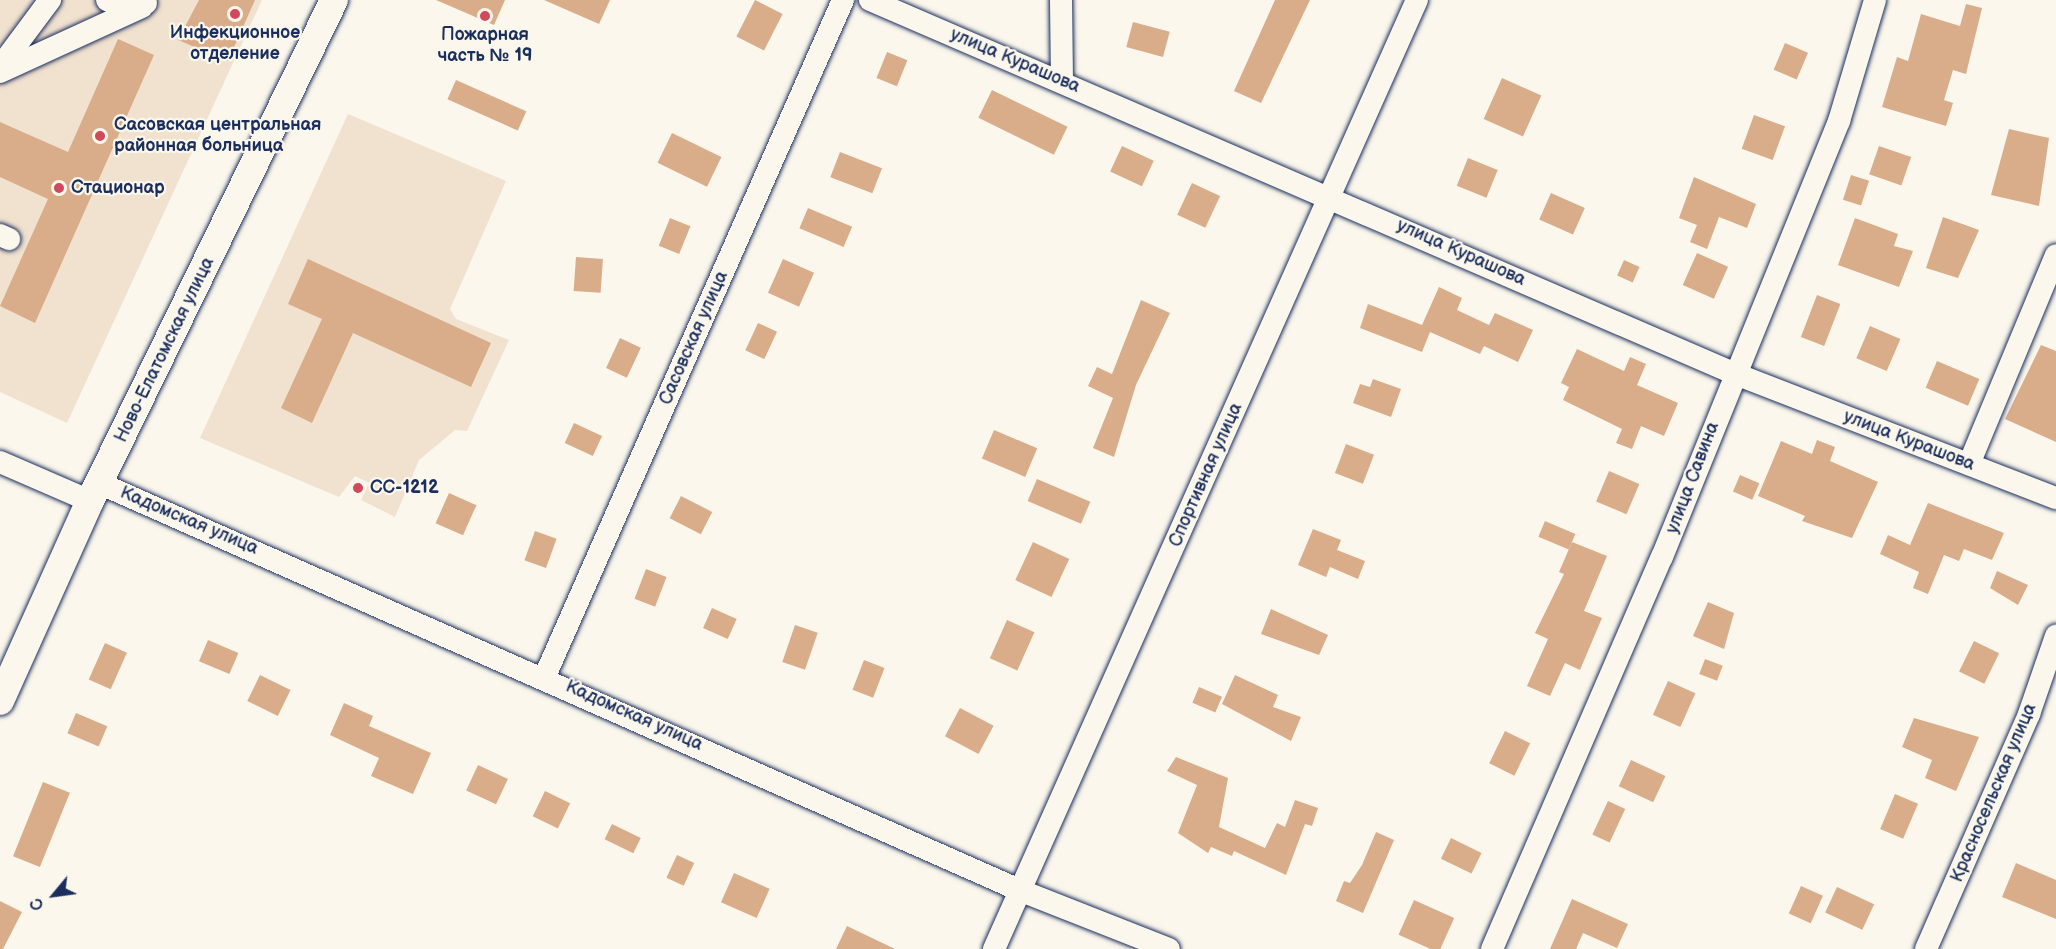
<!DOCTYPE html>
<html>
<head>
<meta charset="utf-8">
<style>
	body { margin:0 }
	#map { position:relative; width:2056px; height:949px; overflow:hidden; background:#fbf7ec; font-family:"Balsamiq Sans",sans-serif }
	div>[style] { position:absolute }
	.built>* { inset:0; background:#f1e1cf }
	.building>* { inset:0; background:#d9ad8a; transform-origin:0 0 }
	.roads { filter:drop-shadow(0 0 2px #1b2f5e) drop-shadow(0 0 2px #1b2f5e) }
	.minor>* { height:22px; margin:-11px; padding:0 11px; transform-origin:11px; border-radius:11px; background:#fbf7ec }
	.major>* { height:28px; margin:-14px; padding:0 14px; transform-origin:14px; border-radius:14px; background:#fbf7ec }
	.dots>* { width:16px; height:16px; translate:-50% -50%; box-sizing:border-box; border:3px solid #fbf7ec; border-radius:50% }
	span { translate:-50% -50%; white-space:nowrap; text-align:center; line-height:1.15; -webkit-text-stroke:4.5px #fbf7ec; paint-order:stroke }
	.poi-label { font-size:18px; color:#1b2f5e; font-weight:700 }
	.left { translate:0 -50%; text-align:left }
	.street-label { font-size:18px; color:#1b2f5e }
	.north { position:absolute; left:24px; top:865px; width:60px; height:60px; -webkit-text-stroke:4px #fbf7ec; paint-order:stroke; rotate:241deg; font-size:16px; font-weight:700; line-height:24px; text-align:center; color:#1b2f5e }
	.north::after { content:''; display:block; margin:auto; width:21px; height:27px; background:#1b2f5e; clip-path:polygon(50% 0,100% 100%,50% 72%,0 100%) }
</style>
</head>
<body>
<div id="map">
	<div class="built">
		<div style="clip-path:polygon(0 0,262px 0,67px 423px,0 392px)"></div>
		<div style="clip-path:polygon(348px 114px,506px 181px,450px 309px,456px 319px,509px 340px,467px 431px,455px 430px,419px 460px,395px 517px,361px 500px,369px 483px,355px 476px,339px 497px,200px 438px)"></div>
	</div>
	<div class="building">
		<div style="clip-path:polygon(199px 0,255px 0,228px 61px,178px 40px)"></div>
		<div style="clip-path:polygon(436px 0,505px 0,494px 25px)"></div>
		<div style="clip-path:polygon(544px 0,610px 0,599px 24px)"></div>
		<div style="left:755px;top:0;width:31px;height:41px;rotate:27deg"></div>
		<div style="clip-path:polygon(1275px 0,1310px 0,1261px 103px,1234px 91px)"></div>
		<div style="clip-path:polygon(1966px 4px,1982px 8px,1966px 74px,1953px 70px,1944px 100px,1953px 103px,1946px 126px,1882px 107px,1897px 57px,1908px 61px,1921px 14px,1960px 26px)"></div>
		<div style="left:1133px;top:22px;width:38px;height:26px;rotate:15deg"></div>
		<div style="clip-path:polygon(118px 39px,154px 55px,35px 323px,0 306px,48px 199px,0 177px,0 122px,68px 152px)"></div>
		<div style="left:1785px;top:43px;width:25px;height:29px;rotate:23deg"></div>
		<div style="left:887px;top:52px;width:22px;height:28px;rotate:22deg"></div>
		<div style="left:1502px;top:78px;width:43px;height:45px;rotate:24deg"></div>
		<div style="left:456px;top:80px;width:77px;height:21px;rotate:24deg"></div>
		<div style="left:992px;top:90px;width:84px;height:31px;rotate:26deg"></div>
		<div style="left:1754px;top:115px;width:33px;height:36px;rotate:20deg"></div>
		<div style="clip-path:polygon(2009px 129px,2049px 138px,2039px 206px,1991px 195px)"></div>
		<div style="left:672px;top:133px;width:55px;height:33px;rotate:26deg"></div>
		<div style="left:1122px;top:146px;width:35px;height:28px;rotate:25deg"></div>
		<div style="left:1879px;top:146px;width:34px;height:30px;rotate:19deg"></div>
		<div style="left:840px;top:152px;width:45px;height:27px;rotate:21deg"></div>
		<div style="left:1468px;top:158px;width:32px;height:30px;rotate:22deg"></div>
		<div style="left:1851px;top:175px;width:19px;height:26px;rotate:18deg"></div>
		<div style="clip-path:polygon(1694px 177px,1756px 204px,1747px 228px,1719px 217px,1707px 249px,1690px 242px,1697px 225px,1679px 218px)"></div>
		<div style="left:1192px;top:183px;width:31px;height:35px;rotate:25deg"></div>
		<div style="left:1551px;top:193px;width:37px;height:29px;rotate:24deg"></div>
		<div style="left:808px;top:208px;width:48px;height:22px;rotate:23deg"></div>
		<div style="clip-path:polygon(1943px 217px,1979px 230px,1958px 278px,1926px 268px)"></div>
		<div style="left:670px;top:218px;width:22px;height:30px;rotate:22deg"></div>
		<div style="clip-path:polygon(1855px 218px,1898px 234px,1894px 246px,1913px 251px,1899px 287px,1838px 265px)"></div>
		<div style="left:1697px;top:253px;width:34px;height:35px;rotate:24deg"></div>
		<div style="left:576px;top:257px;width:27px;height:34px;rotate:4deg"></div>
		<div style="clip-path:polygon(308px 259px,491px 343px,471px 387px,353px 333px,312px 423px,281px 408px,322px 319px,288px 304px)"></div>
		<div style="left:783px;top:259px;width:34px;height:37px;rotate:24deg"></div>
		<div style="left:1624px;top:260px;width:17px;height:17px;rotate:24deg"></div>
		<div style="clip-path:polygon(1439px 287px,1462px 298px,1457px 310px,1489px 325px,1495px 313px,1533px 330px,1518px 362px,1484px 346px,1480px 354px,1430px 332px,1422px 352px,1360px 328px,1368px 304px,1422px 325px)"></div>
		<div style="left:1817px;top:295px;width:25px;height:45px;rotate:21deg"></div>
		<div style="clip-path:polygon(1141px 300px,1170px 313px,1136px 385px,1114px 457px,1093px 448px,1113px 398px,1088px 386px,1097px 367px,1112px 374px)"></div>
		<div style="left:758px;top:323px;width:21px;height:30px;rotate:25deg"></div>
		<div style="left:1870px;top:326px;width:33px;height:35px;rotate:23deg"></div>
		<div style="left:620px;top:338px;width:23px;height:33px;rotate:25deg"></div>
		<div style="clip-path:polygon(2041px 345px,2056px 351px,2056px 442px,2005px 419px)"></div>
		<div style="clip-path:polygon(1577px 349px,1624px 371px,1630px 357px,1646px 364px,1637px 385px,1678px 403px,1664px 436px,1641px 426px,1632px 449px,1616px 443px,1622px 429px,1563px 400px,1569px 387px,1561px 383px)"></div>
		<div style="left:1937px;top:361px;width:46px;height:29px;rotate:23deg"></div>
		<div style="clip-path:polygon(1373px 379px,1401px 389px,1391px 417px,1353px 403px,1360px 384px,1370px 387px)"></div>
		<div style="left:574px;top:423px;width:31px;height:22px;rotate:25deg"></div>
		<div style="left:994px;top:430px;width:47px;height:31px;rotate:23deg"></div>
		<div style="clip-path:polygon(1817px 440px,1835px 447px,1830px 461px,1878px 482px,1852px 538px,1802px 521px,1805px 516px,1758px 496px,1781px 441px,1812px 454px)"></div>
		<div style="left:1346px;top:444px;width:30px;height:31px;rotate:21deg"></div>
		<div style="left:1609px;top:471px;width:33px;height:33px;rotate:23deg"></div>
		<div style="left:1740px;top:475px;width:21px;height:18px;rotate:23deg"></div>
		<div style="left:1037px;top:479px;width:58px;height:24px;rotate:23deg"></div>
		<div style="left:449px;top:493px;width:30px;height:33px;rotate:24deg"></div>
		<div style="left:681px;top:496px;width:35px;height:25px;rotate:27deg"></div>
		<div style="clip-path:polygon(1928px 503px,2004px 533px,1992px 560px,1964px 549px,1959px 561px,1944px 555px,1928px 594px,1913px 588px,1919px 572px,1880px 554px,1888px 535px,1910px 545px)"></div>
		<div style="left:1545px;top:521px;width:33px;height:17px;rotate:23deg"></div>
		<div style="clip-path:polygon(1313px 529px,1341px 540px,1337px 550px,1365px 561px,1358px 579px,1330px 567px,1326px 577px,1298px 565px)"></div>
		<div style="left:535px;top:531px;width:23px;height:31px;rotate:20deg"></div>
		<div style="left:1033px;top:542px;width:40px;height:42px;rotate:25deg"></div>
		<div style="clip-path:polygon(1572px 542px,1607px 556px,1584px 611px,1602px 618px,1580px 670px,1565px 663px,1550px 696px,1527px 686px,1548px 639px,1535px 633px,1564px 574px,1559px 572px)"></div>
		<div style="left:646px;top:569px;width:22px;height:32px;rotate:21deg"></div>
		<div style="clip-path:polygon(1997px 571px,2028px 585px,2018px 605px,1990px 588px)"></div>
		<div style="clip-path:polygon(1708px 602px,1734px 613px,1724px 649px,1693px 636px)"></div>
		<div style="left:712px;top:608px;width:27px;height:22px;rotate:24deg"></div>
		<div style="clip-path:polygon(1271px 609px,1328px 635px,1319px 655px,1261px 634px)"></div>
		<div style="left:1007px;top:620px;width:30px;height:42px;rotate:24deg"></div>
		<div style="left:795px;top:625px;width:24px;height:39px;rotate:19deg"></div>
		<div style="left:208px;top:640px;width:33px;height:23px;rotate:23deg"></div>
		<div style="left:1974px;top:641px;width:28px;height:34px;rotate:26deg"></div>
		<div style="left:105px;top:643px;width:24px;height:40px;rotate:24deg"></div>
		<div style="left:1705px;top:659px;width:19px;height:16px;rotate:21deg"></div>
		<div style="left:864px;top:660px;width:22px;height:32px;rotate:21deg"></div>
		<div style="left:260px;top:675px;width:34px;height:29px;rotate:26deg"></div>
		<div style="clip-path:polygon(1235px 675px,1278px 695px,1273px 707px,1301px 717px,1291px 741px,1222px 704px)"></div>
		<div style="left:1668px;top:681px;width:30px;height:37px;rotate:24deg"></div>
		<div style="left:1199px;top:687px;width:25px;height:17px;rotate:23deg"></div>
		<div style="clip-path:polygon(344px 703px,373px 716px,369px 726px,431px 753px,413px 794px,371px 776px,379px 758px,330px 735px)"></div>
		<div style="left:960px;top:708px;width:38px;height:32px;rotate:28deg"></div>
		<div style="left:76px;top:713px;width:34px;height:22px;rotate:23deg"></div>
		<div style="clip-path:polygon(1914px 718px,1979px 737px,1956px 791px,1925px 778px,1932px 760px,1902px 747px)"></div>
		<div style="left:1505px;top:731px;width:28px;height:36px;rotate:26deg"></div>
		<div style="clip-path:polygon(1176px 757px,1228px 778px,1219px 827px,1265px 848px,1277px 823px,1285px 827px,1295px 800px,1318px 808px,1312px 826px,1305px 824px,1286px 875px,1234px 851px,1232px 856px,1211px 847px,1208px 853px,1178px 833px,1197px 785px,1167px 771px)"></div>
		<div style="left:1631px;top:760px;width:38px;height:29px;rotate:25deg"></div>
		<div style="left:478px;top:765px;width:33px;height:28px;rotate:25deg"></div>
		<div style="left:43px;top:782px;width:29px;height:80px;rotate:22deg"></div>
		<div style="left:545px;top:791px;width:28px;height:28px;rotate:26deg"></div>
		<div style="left:1895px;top:794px;width:25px;height:38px;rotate:23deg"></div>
		<div style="left:1608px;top:801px;width:19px;height:37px;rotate:25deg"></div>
		<div style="left:612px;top:824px;width:32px;height:17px;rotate:26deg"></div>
		<div style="clip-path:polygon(1376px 832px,1394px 840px,1363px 913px,1336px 901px,1344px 881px,1350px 883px,1362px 865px)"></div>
		<div style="left:1451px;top:838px;width:34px;height:23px;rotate:26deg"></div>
		<div style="left:677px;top:855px;width:19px;height:25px;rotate:25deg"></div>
		<div style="clip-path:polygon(2016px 863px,2056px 880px,2056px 919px,2002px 897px)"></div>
		<div style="left:734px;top:873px;width:39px;height:32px;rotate:24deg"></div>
		<div style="left:1801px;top:886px;width:24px;height:30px;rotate:24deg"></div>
		<div style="left:1837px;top:887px;width:41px;height:28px;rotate:25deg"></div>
		<div style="clip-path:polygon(1572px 899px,1628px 924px,1617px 948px,1583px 933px,1576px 949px,1550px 949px)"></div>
		<div style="left:1414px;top:900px;width:44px;height:38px;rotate:24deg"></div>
		<div style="clip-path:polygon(0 901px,22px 912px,3px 949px,0 949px)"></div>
		<div style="clip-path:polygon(847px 926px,895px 949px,836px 949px)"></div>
	</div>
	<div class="roads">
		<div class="minor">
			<div style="left:107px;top:0;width:13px;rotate:23deg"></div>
			<div style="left:119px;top:5px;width:27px;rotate:-4deg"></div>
			<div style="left:870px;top:0;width:940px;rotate:23.37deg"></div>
			<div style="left:1733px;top:373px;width:346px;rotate:21.2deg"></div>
			<div style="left:1061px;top:0;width:81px;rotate:89.3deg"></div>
			<div style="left:0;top:67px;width:84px;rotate:-53.3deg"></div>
			<div style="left:0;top:72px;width:156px;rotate:-24.6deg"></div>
			<div style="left:0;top:235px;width:10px;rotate:24deg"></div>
			<div style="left:0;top:462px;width:98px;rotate:23.4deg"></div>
			<div style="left:1969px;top:464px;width:226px;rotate:-67.4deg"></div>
			<div style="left:99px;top:483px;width:1006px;rotate:23.86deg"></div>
			<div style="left:1019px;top:890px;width:161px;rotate:21.5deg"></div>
			<div style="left:545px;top:676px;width:739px;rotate:-66.21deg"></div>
			<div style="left:994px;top:949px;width:1039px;rotate:-65.98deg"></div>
			<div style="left:1492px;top:949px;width:427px;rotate:-66.6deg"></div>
			<div style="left:1662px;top:557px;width:471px;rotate:-67.9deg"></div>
			<div style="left:1839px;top:121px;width:126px;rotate:-73.4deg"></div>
			<div style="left:1926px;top:949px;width:257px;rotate:-66.3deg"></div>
			<div style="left:2029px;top:714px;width:83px;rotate:-70.9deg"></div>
		</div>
		<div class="major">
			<div style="left:0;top:701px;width:219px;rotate:-65.8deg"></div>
			<div style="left:90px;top:501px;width:557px;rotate:-64.03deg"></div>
		</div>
	</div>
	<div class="dots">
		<div style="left:235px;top:14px;background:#d1495b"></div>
		<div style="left:485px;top:16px;background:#d1495b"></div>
		<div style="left:100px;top:136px;background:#d1495b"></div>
		<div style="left:59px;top:188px;background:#d1495b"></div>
		<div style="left:358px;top:488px;background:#d1495b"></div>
	</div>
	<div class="poi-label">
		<span style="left:235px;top:44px">Инфекционное<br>отделение</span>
		<span style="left:485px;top:46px">Пожарная<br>часть № 19</span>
		<span class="left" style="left:114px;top:136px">Сасовская центральная<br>районная больница</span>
		<span class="left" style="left:71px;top:188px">Стационар</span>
		<span class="left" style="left:370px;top:488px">СС-1212</span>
	</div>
	<div class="street-label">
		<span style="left:1015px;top:61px;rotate:23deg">улица Курашова</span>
		<span style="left:1461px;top:253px;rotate:24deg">улица Курашова</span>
		<span style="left:694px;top:338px;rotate:-66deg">Сасовская улица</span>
		<span style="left:165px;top:350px;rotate:-64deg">Ново-Елатомская улица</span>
		<span style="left:1909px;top:441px;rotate:21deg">улица Курашова</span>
		<span style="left:1206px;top:475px;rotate:-66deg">Спортивная улица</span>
		<span style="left:1693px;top:478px;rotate:-69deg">улица Савина</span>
		<span style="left:189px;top:521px;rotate:23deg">Кадомская улица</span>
		<span style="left:634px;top:716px;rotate:24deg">Кадомская улица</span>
		<span style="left:1994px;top:793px;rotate:-67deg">Красносельская улица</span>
	</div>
	<div class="north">С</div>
</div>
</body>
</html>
